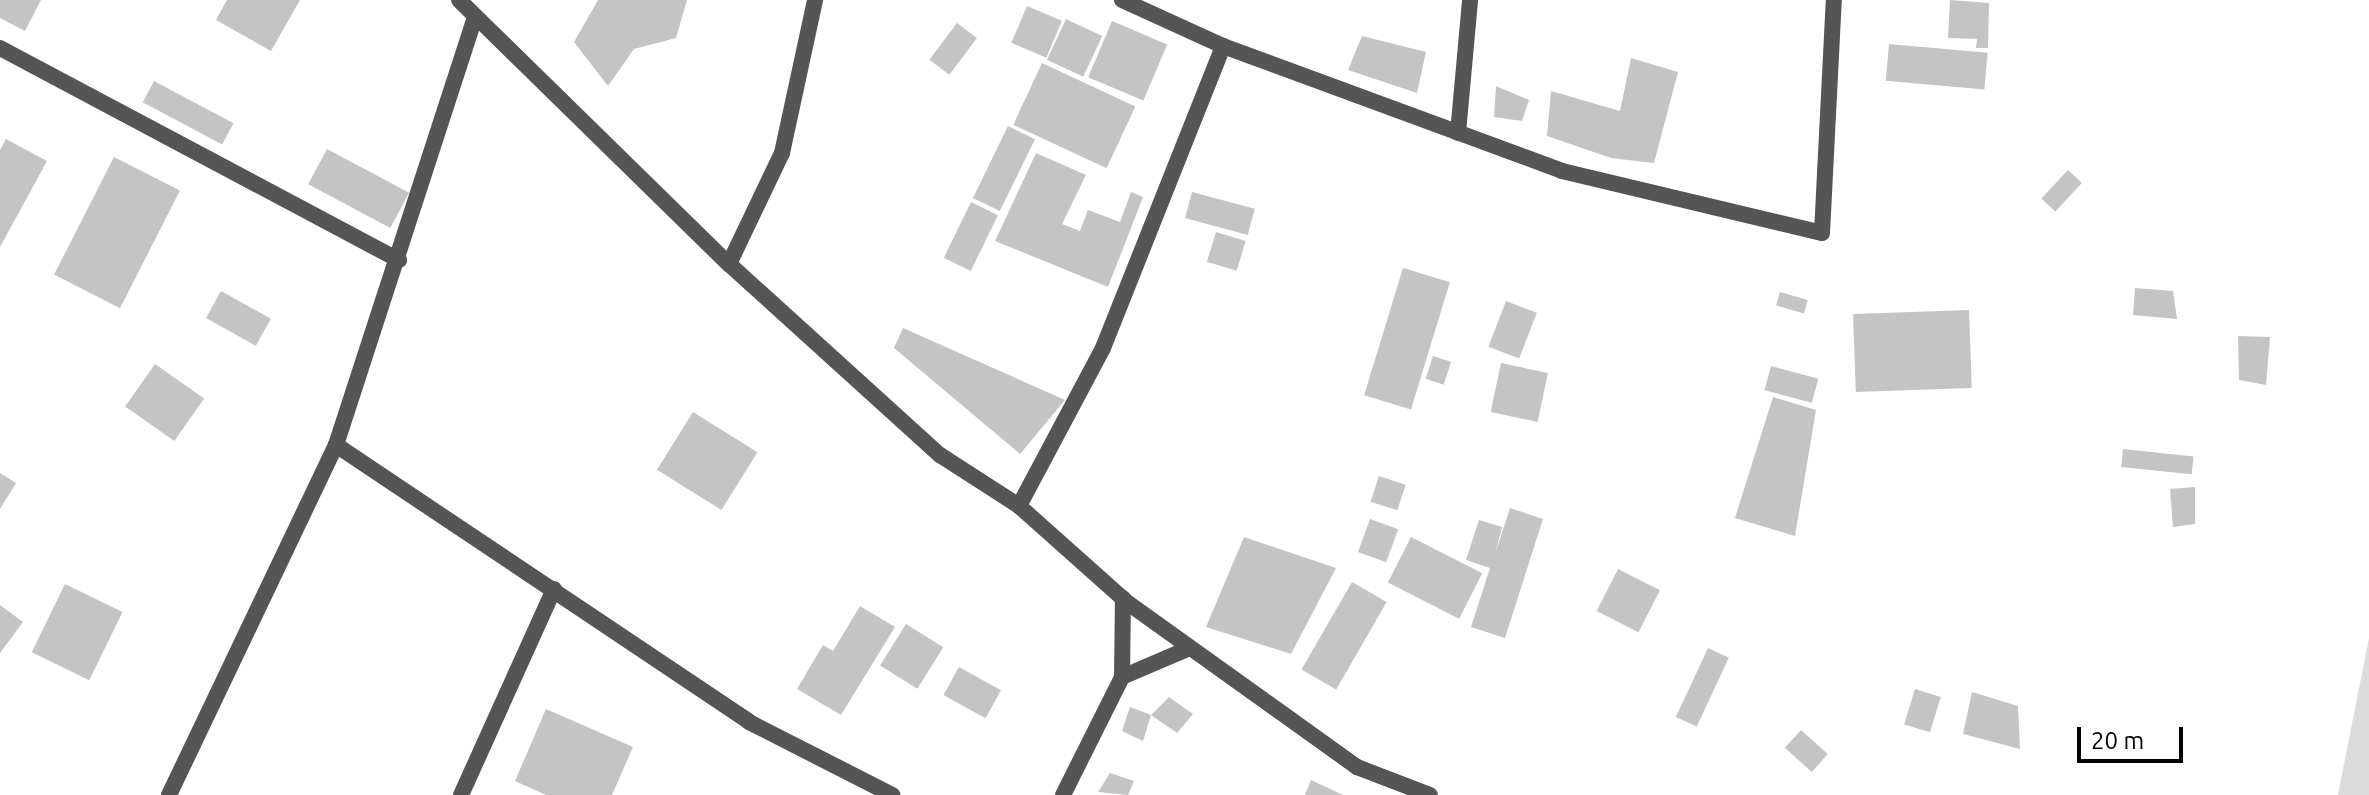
<!DOCTYPE html>
<html>
<head>
<meta charset="utf-8">
<style>
	body { margin:0 }
	#map { position:relative; width:2369px; height:795px; overflow:hidden; background:#fff; font-family:Ubuntu,sans-serif }
	div>[style] { position:absolute }
	.green>* { inset:0; background:#dcdcdc }
	.building>* { inset:0; background:#c4c4c4; transform-origin:0 0 }
	.street>* { height:16px; margin:-8px; padding:0 8px; transform-origin:8px; border-radius:8px; background:#555 }
	span { translate:-50% -50%; white-space:nowrap; text-align:center; line-height:1.15; -webkit-text-stroke:8px #fff; paint-order:stroke }
	.scale { position:absolute; left:2077px; top:727px; width:106px; height:36px; box-sizing:border-box; border:4px solid #000; border-top:0; padding-left:10px; font-size:24px; line-height:28px; white-space:nowrap; color:#000; -webkit-text-stroke:6px #fff; paint-order:stroke }
</style>
</head>
<body>
<div id="map">
	<div class="green">
		<div style="clip-path:polygon(2369px 638px,2369px 795px,2338px 795px,2343px 769px)"></div>
	</div>
	<div class="building">
		<div style="clip-path:polygon(0 0,41px 0,25px 31px,0 18px)"></div>
		<div style="clip-path:polygon(227px 0,300px 0,271px 51px,216px 20px)"></div>
		<div style="clip-path:polygon(598px 0,687px 0,676px 38px,634px 49px,608px 86px,574px 42px)"></div>
		<div style="clip-path:polygon(1950px 0,1989px 3px,1988px 48px,1976px 48px,1977px 39px,1948px 38px)"></div>
		<div style="left:1027px;top:6px;width:38px;height:40px;rotate:23deg"></div>
		<div style="left:1066px;top:19px;width:40px;height:45px;rotate:25deg"></div>
		<div style="left:1112px;top:21px;width:60px;height:61px;rotate:23deg"></div>
		<div style="left:957px;top:23px;width:25px;height:46px;rotate:37deg"></div>
		<div style="clip-path:polygon(1362px 36px,1426px 52px,1417px 93px,1348px 70px)"></div>
		<div style="left:1889px;top:44px;width:99px;height:37px;rotate:5deg"></div>
		<div style="clip-path:polygon(1631px 58px,1678px 72px,1654px 163px,1611px 158px,1547px 136px,1551px 91px,1620px 111px)"></div>
		<div style="left:1042px;top:63px;width:103px;height:68px;rotate:25deg"></div>
		<div style="left:154px;top:81px;width:90px;height:24px;rotate:28deg"></div>
		<div style="clip-path:polygon(1496px 86px,1529px 100px,1522px 121px,1494px 117px)"></div>
		<div style="left:1008px;top:126px;width:30px;height:80px;rotate:26deg"></div>
		<div style="clip-path:polygon(6px 139px,47px 161px,0 247px,0 150px)"></div>
		<div style="left:327px;top:149px;width:93px;height:40px;rotate:28deg"></div>
		<div style="clip-path:polygon(1036px 153px,1086px 175px,1062px 224px,1080px 231px,1088px 210px,1120px 222px,1131px 192px,1143px 197px,1108px 287px,995px 241px)"></div>
		<div style="left:114px;top:157px;width:74px;height:132px;rotate:27deg"></div>
		<div style="left:2068px;top:170px;width:19px;height:39px;rotate:43deg"></div>
		<div style="left:1192px;top:192px;width:65px;height:27px;rotate:15deg"></div>
		<div style="left:971px;top:202px;width:30px;height:62px;rotate:26deg"></div>
		<div style="left:1216px;top:232px;width:31px;height:31px;rotate:17deg"></div>
		<div style="left:1403px;top:268px;width:49px;height:133px;rotate:17deg"></div>
		<div style="clip-path:polygon(2135px 288px,2173px 291px,2177px 319px,2133px 315px)"></div>
		<div style="left:221px;top:291px;width:57px;height:31px;rotate:29deg"></div>
		<div style="left:1780px;top:292px;width:29px;height:14px;rotate:16deg"></div>
		<div style="left:1506px;top:301px;width:33px;height:49px;rotate:21deg"></div>
		<div style="left:1969px;top:310px;width:78px;height:116px;rotate:88deg"></div>
		<div style="clip-path:polygon(903px 328px,1065px 400px,1020px 454px,894px 348px)"></div>
		<div style="clip-path:polygon(2238px 336px,2270px 337px,2266px 385px,2239px 380px)"></div>
		<div style="left:1433px;top:356px;width:19px;height:24px;rotate:18deg"></div>
		<div style="left:1501px;top:363px;width:48px;height:50px;rotate:12deg"></div>
		<div style="left:155px;top:364px;width:60px;height:52px;rotate:35deg"></div>
		<div style="left:1771px;top:366px;width:49px;height:25px;rotate:15deg"></div>
		<div style="clip-path:polygon(1773px 397px,1816px 410px,1795px 536px,1735px 518px)"></div>
		<div style="left:693px;top:412px;width:76px;height:68px;rotate:32deg"></div>
		<div style="left:2123px;top:449px;width:71px;height:18px;rotate:6deg"></div>
		<div style="clip-path:polygon(0 473px,16px 483px,0 509px)"></div>
		<div style="left:1379px;top:476px;width:28px;height:27px;rotate:18deg"></div>
		<div style="clip-path:polygon(2195px 487px,2195px 524px,2173px 527px,2170px 489px)"></div>
		<div style="clip-path:polygon(1510px 508px,1543px 519px,1505px 638px,1471px 627px,1490px 568px,1466px 560px,1479px 520px,1502px 527px,1495px 554px)"></div>
		<div style="left:1370px;top:519px;width:30px;height:35px;rotate:20deg"></div>
		<div style="clip-path:polygon(1244px 537px,1336px 568px,1291px 654px,1206px 627px)"></div>
		<div style="left:1411px;top:537px;width:80px;height:51px;rotate:27deg"></div>
		<div style="left:1618px;top:569px;width:47px;height:47px;rotate:27deg"></div>
		<div style="left:1352px;top:582px;width:40px;height:101px;rotate:30deg"></div>
		<div style="left:65px;top:584px;width:64px;height:76px;rotate:26deg"></div>
		<div style="clip-path:polygon(0 605px,23px 622px,0 653px)"></div>
		<div style="clip-path:polygon(860px 606px,895px 627px,841px 715px,797px 689px,823px 645px,833px 651px)"></div>
		<div style="left:906px;top:624px;width:44px;height:49px;rotate:32deg"></div>
		<div style="left:1708px;top:648px;width:23px;height:76px;rotate:25deg"></div>
		<div style="left:959px;top:667px;width:48px;height:32px;rotate:29deg"></div>
		<div style="left:1915px;top:689px;width:27px;height:37px;rotate:17deg"></div>
		<div style="clip-path:polygon(1972px 692px,2018px 706px,2020px 749px,1963px 734px)"></div>
		<div style="clip-path:polygon(1169px 697px,1193px 714px,1177px 733px,1151px 715px)"></div>
		<div style="clip-path:polygon(1130px 707px,1151px 715px,1143px 741px,1122px 731px)"></div>
		<div style="clip-path:polygon(546px 709px,633px 747px,612px 795px,546px 795px,515px 781px)"></div>
		<div style="left:1801px;top:730px;width:36px;height:24px;rotate:42deg"></div>
		<div style="clip-path:polygon(1110px 773px,1134px 781px,1128px 795px,1098px 792px)"></div>
		<div style="clip-path:polygon(1311px 780px,1343px 795px,1305px 795px)"></div>
	</div>
	<div class="street">
		<div style="left:459px;top:0;width:378px;rotate:44.4deg"></div>
		<div style="left:729px;top:264px;width:285px;rotate:42.2deg"></div>
		<div style="left:940px;top:455px;width:94px;rotate:32.8deg"></div>
		<div style="left:1019px;top:506px;width:146px;rotate:41.7deg"></div>
		<div style="left:1128px;top:603px;width:282px;rotate:35.6deg"></div>
		<div style="left:1357px;top:767px;width:78px;rotate:21deg"></div>
		<div style="left:1122px;top:0;width:111px;rotate:24.5deg"></div>
		<div style="left:1223px;top:46px;width:361px;rotate:20.2deg"></div>
		<div style="left:1562px;top:171px;width:267px;rotate:13.4deg"></div>
		<div style="left:1822px;top:233px;width:233px;rotate:-87.1deg"></div>
		<div style="left:0;top:48px;width:452px;rotate:28deg"></div>
		<div style="left:1458px;top:133px;width:134px;rotate:-84.8deg"></div>
		<div style="left:729px;top:264px;width:123px;rotate:-64.5deg"></div>
		<div style="left:782px;top:153px;width:157px;rotate:-77.8deg"></div>
		<div style="left:336px;top:445px;width:497px;rotate:33.8deg"></div>
		<div style="left:749px;top:722px;width:161px;rotate:27deg"></div>
		<div style="left:1019px;top:506px;width:179px;rotate:-62deg"></div>
		<div style="left:1103px;top:348px;width:325px;rotate:-68.3deg"></div>
		<div style="left:1122px;top:677px;width:74px;rotate:-23.1deg"></div>
		<div style="left:169px;top:795px;width:388px;rotate:-64.5deg"></div>
		<div style="left:336px;top:445px;width:450px;rotate:-72deg"></div>
		<div style="left:461px;top:795px;width:226px;rotate:-65.7deg"></div>
		<div style="left:1063px;top:795px;width:132px;rotate:-63.4deg"></div>
		<div style="left:1122px;top:677px;width:79px;rotate:-89.3deg"></div>
	</div>
	<div class="scale">20 m</div>
</div>
</body>
</html>
